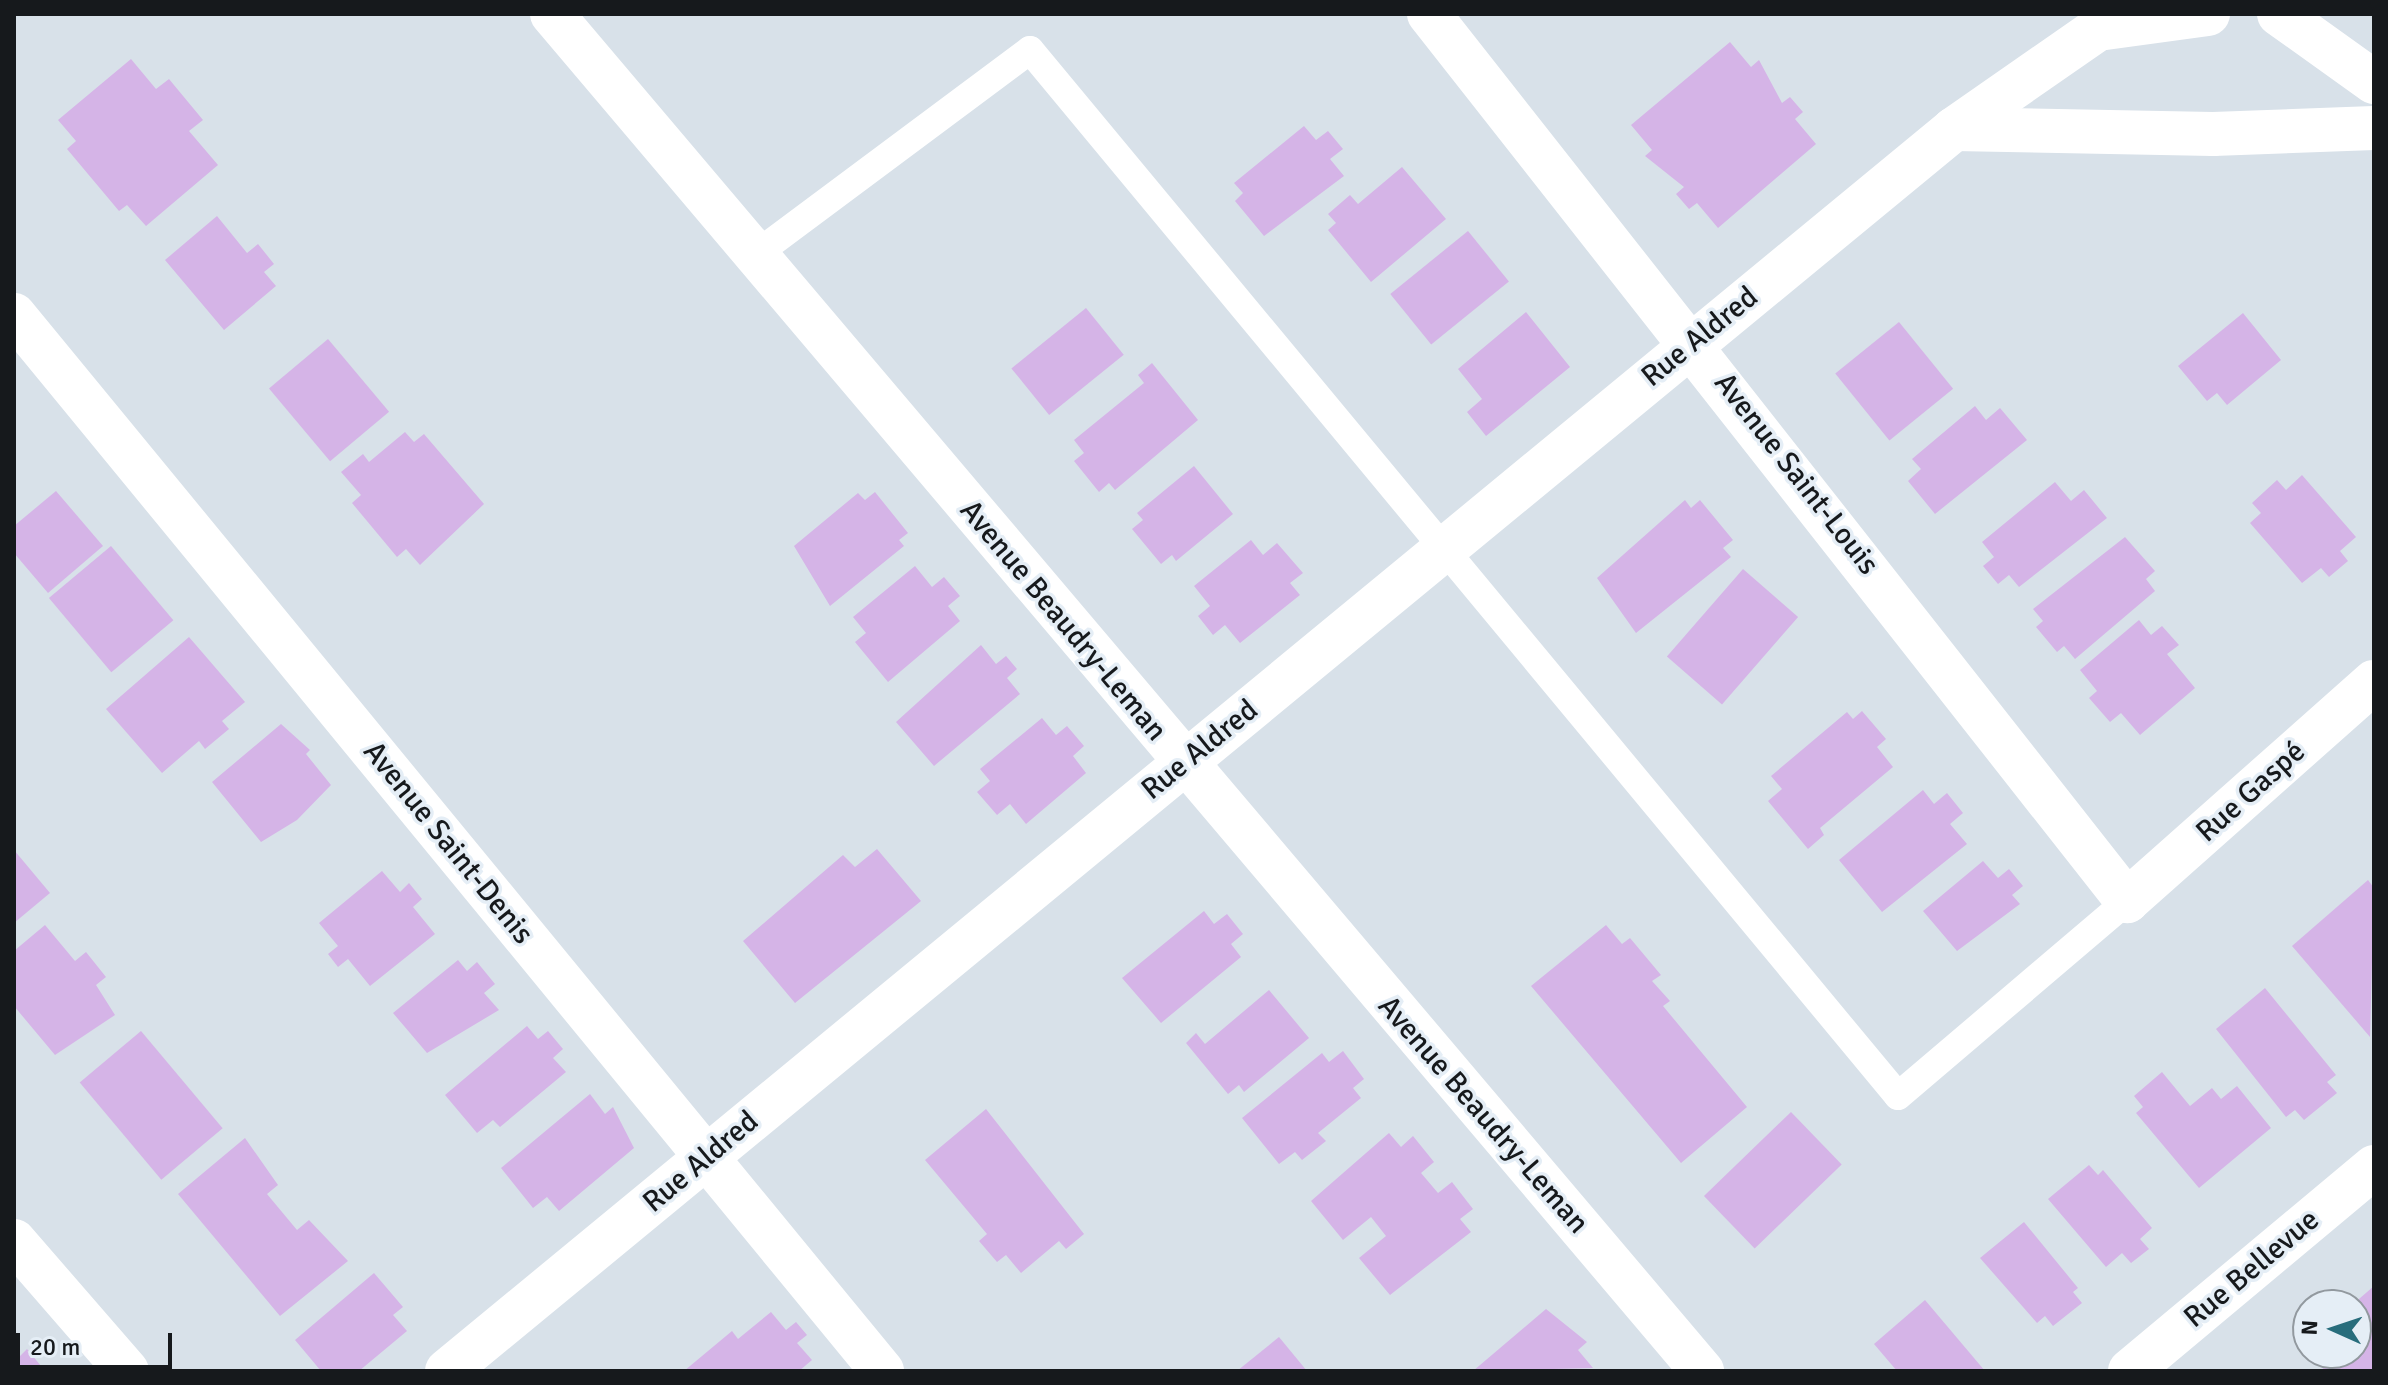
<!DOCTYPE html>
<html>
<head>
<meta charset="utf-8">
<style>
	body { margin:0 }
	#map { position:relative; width:2388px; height:1385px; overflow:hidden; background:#d8e1e9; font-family:Signika,sans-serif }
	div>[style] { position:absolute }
	.building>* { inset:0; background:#d5b4e7; transform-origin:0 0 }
	.lane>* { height:28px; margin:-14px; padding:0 14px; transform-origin:14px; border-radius:14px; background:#fff }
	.street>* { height:44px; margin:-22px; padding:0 22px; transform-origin:22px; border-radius:22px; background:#fff }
	.secondary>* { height:44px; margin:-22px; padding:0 22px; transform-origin:22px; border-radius:22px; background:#fff }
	span { translate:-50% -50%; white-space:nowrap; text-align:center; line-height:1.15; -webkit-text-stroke:7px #e5eef6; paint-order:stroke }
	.street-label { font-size:30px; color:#16191c }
	.frame { position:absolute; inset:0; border:16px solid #16191c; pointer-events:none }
	.north { position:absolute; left:2292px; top:1289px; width:80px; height:80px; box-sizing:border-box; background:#e5eef6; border:2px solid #92999f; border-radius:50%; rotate:273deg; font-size:22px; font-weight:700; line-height:32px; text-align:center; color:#16191c }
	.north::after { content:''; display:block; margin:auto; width:28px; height:36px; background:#286d7c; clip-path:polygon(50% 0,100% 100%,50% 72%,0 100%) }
	.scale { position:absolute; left:16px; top:1333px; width:156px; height:36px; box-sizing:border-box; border:4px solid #16191c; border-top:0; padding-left:10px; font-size:24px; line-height:28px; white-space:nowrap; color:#16191c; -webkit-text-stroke:6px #e5eef6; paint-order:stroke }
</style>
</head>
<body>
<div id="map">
	<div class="building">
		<div style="clip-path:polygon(1730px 42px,1751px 67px,1759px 60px,1782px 103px,1790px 97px,1803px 112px,1795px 119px,1816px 144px,1718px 228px,1697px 203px,1689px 209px,1676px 194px,1684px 187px,1645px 156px,1652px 150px,1631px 125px)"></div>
		<div style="clip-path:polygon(131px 59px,156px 89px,169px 79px,203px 120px,189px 131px,218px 165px,146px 226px,127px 205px,119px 211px,67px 149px,76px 141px,58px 120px)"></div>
		<div style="clip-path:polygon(1304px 126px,1316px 140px,1328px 131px,1343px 149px,1330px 159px,1344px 176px,1264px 236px,1235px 201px,1243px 193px,1234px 183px)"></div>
		<div style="clip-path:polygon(1402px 167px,1446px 219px,1371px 282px,1328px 230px,1336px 223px,1328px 214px,1350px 195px,1358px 204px)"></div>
		<div style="clip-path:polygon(217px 216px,247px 253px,258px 244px,274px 264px,264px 272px,276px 286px,224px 330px,165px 260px)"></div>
		<div style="left:1468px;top:231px;width:65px;height:100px;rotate:51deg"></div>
		<div style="left:1086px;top:308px;width:60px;height:96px;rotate:51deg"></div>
		<div style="clip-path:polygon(1526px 312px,1570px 367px,1486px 436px,1467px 412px,1482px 399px,1458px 369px)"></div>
		<div style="clip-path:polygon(2243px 313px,2281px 360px,2227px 405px,2217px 393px,2207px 401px,2178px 366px)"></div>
		<div style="left:1899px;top:322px;width:86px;height:82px;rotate:51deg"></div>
		<div style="left:328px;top:339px;width:95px;height:77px;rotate:50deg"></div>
		<div style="clip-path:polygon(1152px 363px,1198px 420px,1115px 490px,1109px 483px,1099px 492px,1074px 461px,1084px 453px,1074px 440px,1144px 383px,1138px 375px)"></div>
		<div style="clip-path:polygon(1975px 406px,1986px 420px,2000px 408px,2027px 440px,1935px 514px,1908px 481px,1921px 469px,1912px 459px)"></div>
		<div style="clip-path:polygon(405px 432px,414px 442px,424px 434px,484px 504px,420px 565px,406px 549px,397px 557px,352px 503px,361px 495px,341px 472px,363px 454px,369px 462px)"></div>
		<div style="clip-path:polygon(1194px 466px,1233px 514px,1176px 561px,1172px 555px,1161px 564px,1132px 529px,1143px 520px,1137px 513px)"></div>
		<div style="clip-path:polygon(2302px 475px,2356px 537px,2340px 551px,2348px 561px,2329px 577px,2321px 568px,2302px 583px,2250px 523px,2261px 513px,2252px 503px,2277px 480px,2286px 490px)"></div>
		<div style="clip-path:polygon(2055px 482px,2071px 501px,2084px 490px,2107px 518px,2019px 587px,2009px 575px,1998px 584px,1983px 566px,1994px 557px,1982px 542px)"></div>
		<div style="clip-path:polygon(56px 491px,103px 546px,48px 593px,14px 553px,14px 526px)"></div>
		<div style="clip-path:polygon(875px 492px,908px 533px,899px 540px,904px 546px,830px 606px,794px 546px,858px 493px,865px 500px)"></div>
		<div style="clip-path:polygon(1685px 500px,1691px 508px,1700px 500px,1733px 540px,1723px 548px,1731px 557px,1636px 633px,1597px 578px)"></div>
		<div style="clip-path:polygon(2125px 537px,2155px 571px,2146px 579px,2155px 591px,2075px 659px,2064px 646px,2057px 652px,2036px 627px,2043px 621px,2033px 609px)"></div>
		<div style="clip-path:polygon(1251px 540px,1263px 555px,1277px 543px,1303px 573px,1290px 583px,1300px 595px,1240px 643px,1225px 625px,1213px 635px,1198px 616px,1210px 606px,1194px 586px)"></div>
		<div style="left:111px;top:546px;width:97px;height:81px;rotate:50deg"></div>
		<div style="clip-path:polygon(915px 566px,932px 587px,944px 577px,960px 596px,948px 606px,960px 621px,888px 682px,855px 642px,866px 633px,853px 617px)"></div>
		<div style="left:1743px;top:569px;width:73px;height:116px;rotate:41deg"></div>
		<div style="clip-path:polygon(2139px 620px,2151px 635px,2162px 626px,2179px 645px,2167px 654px,2195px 688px,2140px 735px,2121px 713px,2110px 722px,2089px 698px,2097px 691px,2080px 670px)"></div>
		<div style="clip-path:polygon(189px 637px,245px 702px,222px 721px,229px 729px,205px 749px,199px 741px,162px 773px,106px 709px)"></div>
		<div style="clip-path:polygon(981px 645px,996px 664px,1006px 656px,1017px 669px,1007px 678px,1020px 694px,934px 766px,896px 722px)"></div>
		<div style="clip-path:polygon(1862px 711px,1886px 739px,1877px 747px,1893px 767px,1820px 828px,1824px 835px,1808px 849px,1768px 801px,1782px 789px,1771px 776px,1847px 712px,1853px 719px)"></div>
		<div style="clip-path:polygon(1042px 718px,1056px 735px,1067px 726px,1084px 746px,1073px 756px,1086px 773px,1026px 824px,1010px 804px,997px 815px,977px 792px,990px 781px,980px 769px)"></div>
		<div style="clip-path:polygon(281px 724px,310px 750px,306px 754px,331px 785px,297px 820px,261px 842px,212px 782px)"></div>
		<div style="clip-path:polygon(1923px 790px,1934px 804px,1947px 793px,1963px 813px,1950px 824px,1967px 844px,1882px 912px,1839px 860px)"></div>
		<div style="clip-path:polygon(877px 849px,921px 901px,795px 1003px,743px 941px,843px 855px,855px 867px)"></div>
		<div style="clip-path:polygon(14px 850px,50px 893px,14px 923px)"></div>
		<div style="clip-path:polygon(1983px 861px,1998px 878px,2009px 869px,2023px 886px,2012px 895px,2020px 904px,1957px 951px,1923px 911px)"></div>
		<div style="clip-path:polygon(382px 871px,400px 892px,409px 883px,422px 899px,413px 907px,435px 934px,370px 986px,348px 959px,338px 967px,328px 954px,338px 946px,319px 923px)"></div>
		<div style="clip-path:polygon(2368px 880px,2374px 888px,2370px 1037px,2292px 946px)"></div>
		<div style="clip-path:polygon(1204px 911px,1214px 924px,1227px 914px,1243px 934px,1231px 944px,1241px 957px,1161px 1023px,1122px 978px)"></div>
		<div style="clip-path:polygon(45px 925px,75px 961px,86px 952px,106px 977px,96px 985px,115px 1015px,55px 1055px,14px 1006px,14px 951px)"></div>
		<div style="clip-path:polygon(1606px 925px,1622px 944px,1630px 938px,1661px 975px,1652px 981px,1670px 1001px,1663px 1006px,1747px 1107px,1681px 1163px,1531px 986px)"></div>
		<div style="clip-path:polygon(458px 960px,467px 971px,477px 962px,495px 984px,484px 993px,499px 1010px,427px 1053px,393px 1013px)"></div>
		<div style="clip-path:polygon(2265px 988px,2336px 1075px,2327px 1082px,2337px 1093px,2304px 1120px,2295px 1110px,2286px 1117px,2216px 1029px)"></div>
		<div style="clip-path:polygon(1269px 990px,1309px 1038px,1244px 1092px,1239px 1085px,1228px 1094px,1186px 1043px,1196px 1033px,1205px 1044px)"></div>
		<div style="clip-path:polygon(527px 1026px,538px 1039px,548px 1031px,563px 1049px,553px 1058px,566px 1072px,500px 1127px,493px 1120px,477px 1133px,445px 1095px)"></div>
		<div style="left:141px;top:1031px;width:127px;height:80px;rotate:50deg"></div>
		<div style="clip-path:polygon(1343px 1051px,1364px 1079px,1353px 1088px,1361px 1098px,1318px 1133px,1326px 1141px,1302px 1160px,1295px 1152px,1279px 1164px,1242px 1118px,1322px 1053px,1329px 1062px)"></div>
		<div style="clip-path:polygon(2162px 1072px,2190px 1106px,2212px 1088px,2221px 1099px,2237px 1086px,2271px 1128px,2199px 1188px,2136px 1113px,2143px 1107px,2134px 1096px)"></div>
		<div style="clip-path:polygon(590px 1094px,605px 1114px,613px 1107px,634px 1148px,559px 1211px,547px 1197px,533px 1208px,501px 1168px)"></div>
		<div style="clip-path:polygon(986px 1109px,1084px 1234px,1066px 1249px,1059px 1241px,1021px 1273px,1006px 1255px,997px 1262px,979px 1241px,987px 1234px,925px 1160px)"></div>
		<div style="left:1791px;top:1112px;width:73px;height:121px;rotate:46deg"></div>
		<div style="clip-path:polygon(1389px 1133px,1401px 1147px,1413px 1136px,1434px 1162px,1421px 1173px,1438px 1193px,1452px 1182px,1473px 1209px,1460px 1219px,1471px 1232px,1390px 1295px,1359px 1258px,1386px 1236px,1371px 1217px,1343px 1240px,1311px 1201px)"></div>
		<div style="clip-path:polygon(245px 1138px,278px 1185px,267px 1194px,297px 1230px,309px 1220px,348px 1261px,280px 1316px,178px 1194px)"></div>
		<div style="clip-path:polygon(2089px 1165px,2098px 1175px,2103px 1170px,2152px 1228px,2140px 1239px,2149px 1249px,2131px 1263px,2122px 1253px,2106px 1267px,2048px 1199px)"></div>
		<div style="clip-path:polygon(2024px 1222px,2078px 1288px,2073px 1292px,2082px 1303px,2053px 1326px,2045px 1316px,2037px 1323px,1980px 1258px)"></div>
		<div style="clip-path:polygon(374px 1273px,403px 1307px,393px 1315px,407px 1331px,359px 1371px,321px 1371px,295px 1340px)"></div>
		<div style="clip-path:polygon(2374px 1286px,2374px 1371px,2325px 1371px,2314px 1358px,2320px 1353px,2356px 1353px,2352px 1305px)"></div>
		<div style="clip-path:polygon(1925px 1300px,1985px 1371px,1897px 1371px,1874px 1344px)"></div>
		<div style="clip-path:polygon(1546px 1309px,1587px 1342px,1578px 1350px,1593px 1368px,1473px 1371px)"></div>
		<div style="clip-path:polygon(771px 1312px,786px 1330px,796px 1322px,807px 1335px,797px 1343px,812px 1360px,799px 1371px,684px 1371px,732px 1331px,738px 1339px)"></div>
		<div style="clip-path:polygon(1279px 1337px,1307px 1371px,1237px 1371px)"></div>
		<div style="clip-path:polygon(14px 1349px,20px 1356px,27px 1349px,41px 1366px,14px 1371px)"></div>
	</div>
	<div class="lane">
		<div style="left:755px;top:255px;width:343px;rotate:-36.7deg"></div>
		<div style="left:1030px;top:50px;width:1359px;rotate:50.31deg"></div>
		<div style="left:1898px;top:1096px;width:301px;rotate:-40.4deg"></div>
	</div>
	<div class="street">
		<div style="left:552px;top:14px;width:1779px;rotate:49.72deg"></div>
		<div style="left:1429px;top:14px;width:1129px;rotate:51.8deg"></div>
		<div style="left:2127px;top:901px;width:330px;rotate:-41.6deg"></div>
		<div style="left:2279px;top:14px;width:117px;rotate:35.6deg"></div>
		<div style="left:1954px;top:129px;width:259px;rotate:1.1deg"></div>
		<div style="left:2213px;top:134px;width:161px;rotate:-2.1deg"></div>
		<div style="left:14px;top:315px;width:1367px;rotate:50.58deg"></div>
		<div style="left:14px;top:1241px;width:172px;rotate:49deg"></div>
		<div style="left:447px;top:1371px;width:1953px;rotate:-39.49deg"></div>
		<div style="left:1954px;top:129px;width:175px;rotate:-34.8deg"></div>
		<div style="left:2098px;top:29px;width:111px;rotate:-7.8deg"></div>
	</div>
	<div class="secondary">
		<div style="left:2130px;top:1371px;width:318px;rotate:-39.9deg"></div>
	</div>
	<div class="street-label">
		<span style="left:1700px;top:337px;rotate:-39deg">Rue Aldred</span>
		<span style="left:1796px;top:474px;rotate:52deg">Avenue Saint-Louis</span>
		<span style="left:1063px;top:621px;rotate:50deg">Avenue Beaudry-Leman</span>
		<span style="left:1200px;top:750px;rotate:-39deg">Rue Aldred</span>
		<span style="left:2251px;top:792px;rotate:-42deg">Rue Gaspé</span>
		<span style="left:448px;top:843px;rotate:51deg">Avenue Saint-Denis</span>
		<span style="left:1483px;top:1115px;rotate:49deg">Avenue Beaudry-Leman</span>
		<span style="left:701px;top:1162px;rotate:-40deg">Rue Aldred</span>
		<span style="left:2252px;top:1269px;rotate:-40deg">Rue Bellevue</span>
	</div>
	<div class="frame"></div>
	<div class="north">N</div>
	<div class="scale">20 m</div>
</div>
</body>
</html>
